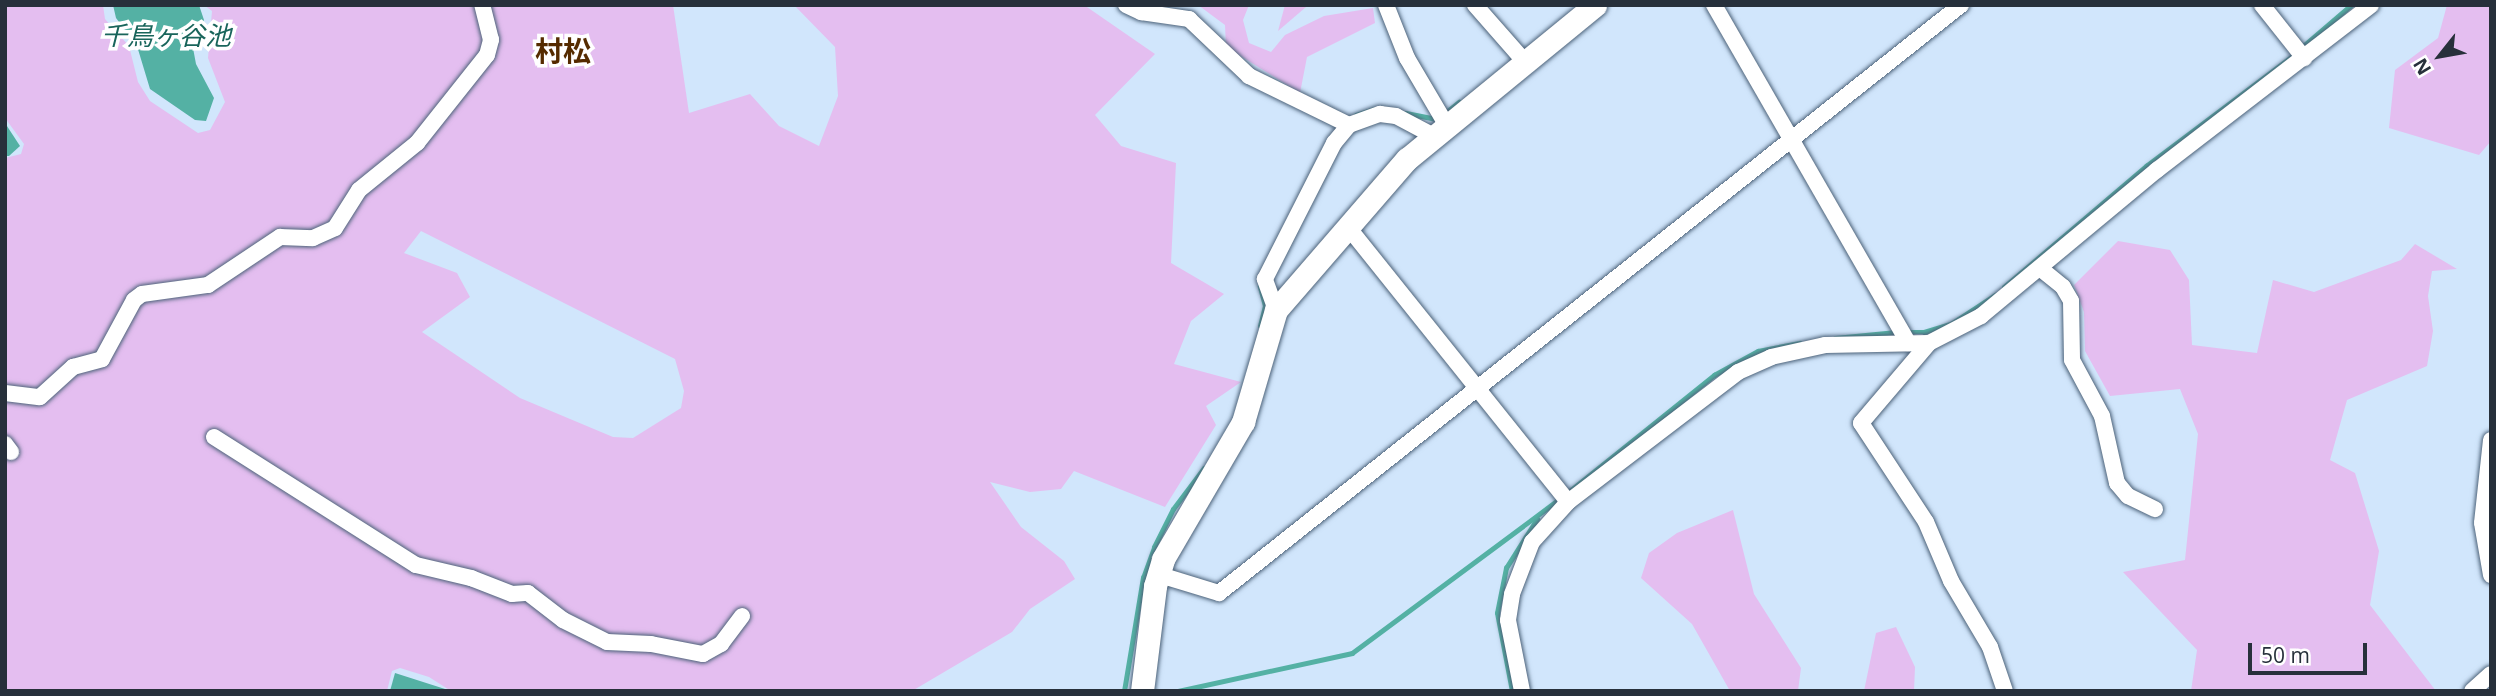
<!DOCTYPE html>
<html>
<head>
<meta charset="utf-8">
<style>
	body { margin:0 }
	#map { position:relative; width:2496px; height:696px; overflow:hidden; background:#d1e6fc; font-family:"Open Sans","Noto Sans JP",sans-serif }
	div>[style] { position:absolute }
	.green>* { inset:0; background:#e4bef0 }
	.water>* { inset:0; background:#54b1a4 }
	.stream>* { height:4.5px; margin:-2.25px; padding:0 2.25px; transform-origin:2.25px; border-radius:2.25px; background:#54b1a4 }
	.roads { filter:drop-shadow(0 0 2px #4c6279) drop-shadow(0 0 2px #4c6279) }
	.street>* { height:16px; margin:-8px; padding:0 8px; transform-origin:8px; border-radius:8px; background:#fff }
	.secondary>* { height:23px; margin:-11.5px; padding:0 11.5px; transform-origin:11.5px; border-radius:11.5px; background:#fff }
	span { translate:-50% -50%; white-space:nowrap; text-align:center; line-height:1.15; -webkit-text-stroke:7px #fff; paint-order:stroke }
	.water-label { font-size:26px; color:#19655b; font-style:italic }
	.quarter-label { font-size:28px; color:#552b00; font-weight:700 }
	.frame { position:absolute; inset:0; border:7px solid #27303b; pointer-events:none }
	.north { position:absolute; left:2405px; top:21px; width:70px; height:70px; -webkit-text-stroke:5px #fff; paint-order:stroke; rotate:239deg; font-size:19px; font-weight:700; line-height:28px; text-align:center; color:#27303b }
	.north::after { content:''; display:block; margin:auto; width:24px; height:32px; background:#27303b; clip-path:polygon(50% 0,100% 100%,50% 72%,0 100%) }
	.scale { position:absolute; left:2248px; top:643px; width:119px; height:32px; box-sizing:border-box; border:4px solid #27303b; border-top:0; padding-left:9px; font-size:21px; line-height:24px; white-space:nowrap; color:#27303b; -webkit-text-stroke:5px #fff; paint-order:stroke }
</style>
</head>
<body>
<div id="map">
	<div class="green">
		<div style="clip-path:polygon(evenodd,5px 5px,103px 5px,105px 19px,129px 46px,138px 82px,150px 101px,198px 133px,210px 130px,225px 102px,208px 58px,212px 11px,204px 5px,673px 5px,689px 113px,750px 94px,779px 126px,819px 146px,838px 96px,835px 47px,794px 5px,1084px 5px,1155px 54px,1095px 115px,1121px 146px,1176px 163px,1171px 263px,1224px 294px,1191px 321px,1174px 364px,1241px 382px,1206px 406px,1216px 425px,1165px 507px,1074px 471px,1061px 489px,1030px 492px,990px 482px,1021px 527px,1064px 561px,1075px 579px,1030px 609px,1012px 632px,912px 691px,451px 691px,429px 677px,400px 668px,392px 671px,387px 691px,5px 691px,5px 158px,21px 154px,24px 144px,5px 118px,5px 5px,421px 231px,675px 359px,684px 391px,681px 408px,633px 438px,613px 437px,520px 398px,422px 332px,470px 297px,457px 273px,404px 253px,421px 231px)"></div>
		<div style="clip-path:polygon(1198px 5px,1249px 5px,1243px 20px,1249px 43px,1271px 52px,1285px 35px,1324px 16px,1373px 8px,1375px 23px,1307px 57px,1300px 93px,1226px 47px,1225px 25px)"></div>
		<div style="clip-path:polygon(1285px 5px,1306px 7px,1278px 31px)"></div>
		<div style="clip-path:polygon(2447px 5px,2491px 5px,2491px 141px,2479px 155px,2389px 128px,2395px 70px,2438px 38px)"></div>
		<div style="clip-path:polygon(2118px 241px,2170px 250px,2189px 280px,2192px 345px,2257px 353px,2273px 280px,2314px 292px,2401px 260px,2415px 244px,2457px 269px,2432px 271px,2428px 296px,2433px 331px,2427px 366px,2347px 400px,2330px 460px,2355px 473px,2379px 551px,2370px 605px,2436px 691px,2191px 691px,2197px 650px,2123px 572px,2185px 560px,2198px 434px,2180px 389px,2110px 396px,2085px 351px,2084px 312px,2074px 285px)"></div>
		<div style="clip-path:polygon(1733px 510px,1754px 594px,1801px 668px,1798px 691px,1730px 691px,1692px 624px,1641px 578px,1649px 553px,1677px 533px)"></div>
		<div style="clip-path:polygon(1896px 627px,1915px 667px,1914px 691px,1864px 691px,1876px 633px)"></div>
	</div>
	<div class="water">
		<div style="clip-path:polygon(113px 5px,199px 5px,204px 20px,193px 48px,196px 64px,214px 98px,206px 121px,195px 120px,150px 89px,137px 46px,116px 18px)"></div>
		<div style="clip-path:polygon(5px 123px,20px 146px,9px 156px,5px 156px)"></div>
		<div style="clip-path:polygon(395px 673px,445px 689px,447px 691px,390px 691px)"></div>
	</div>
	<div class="stream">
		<div style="left:2301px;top:48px;width:66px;rotate:-40.7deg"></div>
		<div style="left:1406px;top:113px;width:32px;rotate:11deg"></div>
		<div style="left:1444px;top:114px;width:19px;rotate:-39deg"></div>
		<div style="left:1356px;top:115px;width:19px;rotate:-18deg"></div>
		<div style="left:2004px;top:287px;width:187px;rotate:-40.4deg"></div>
		<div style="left:2146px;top:166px;width:186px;rotate:-36.9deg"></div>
		<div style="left:1260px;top:326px;width:21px;rotate:-76deg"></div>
		<div style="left:1265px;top:306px;width:20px;rotate:-105deg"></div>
		<div style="left:1905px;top:332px;width:19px"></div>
		<div style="left:1924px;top:332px;width:28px;rotate:-17deg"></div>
		<div style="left:1951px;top:324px;width:53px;rotate:-33.4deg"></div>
		<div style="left:1835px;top:338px;width:61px;rotate:-5.6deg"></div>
		<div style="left:1566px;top:494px;width:190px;rotate:-38.8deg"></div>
		<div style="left:1714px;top:375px;width:50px;rotate:-28.6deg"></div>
		<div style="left:1758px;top:351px;width:42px;rotate:-11deg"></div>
		<div style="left:1124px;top:691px;width:115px;rotate:-80.5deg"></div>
		<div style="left:1143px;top:578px;width:33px;rotate:-70deg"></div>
		<div style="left:1154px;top:547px;width:42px;rotate:-63.4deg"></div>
		<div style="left:1173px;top:509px;width:51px;rotate:-52.9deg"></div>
		<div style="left:1178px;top:691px;width:178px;rotate:-12.3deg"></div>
		<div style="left:1352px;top:653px;width:258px;rotate:-36.6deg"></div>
		<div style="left:1512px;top:691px;width:79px;rotate:-100.9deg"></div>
		<div style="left:1497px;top:613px;width:46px;rotate:-78.7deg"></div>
		<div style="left:1506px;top:568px;width:58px;rotate:-57.7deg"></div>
	</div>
	<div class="roads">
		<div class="street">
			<div style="left:1126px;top:5px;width:17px;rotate:25deg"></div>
			<div style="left:1141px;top:12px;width:49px;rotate:8.3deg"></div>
			<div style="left:1189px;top:19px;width:83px;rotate:43.5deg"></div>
			<div style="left:1249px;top:76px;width:111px;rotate:26.1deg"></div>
			<div style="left:1386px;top:5px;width:57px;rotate:68.4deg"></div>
			<div style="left:1407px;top:58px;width:79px;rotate:59.5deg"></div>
			<div style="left:1475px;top:5px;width:76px;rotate:48.7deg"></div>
			<div style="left:1714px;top:5px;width:390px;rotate:60.1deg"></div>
			<div style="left:2262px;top:5px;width:68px;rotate:51.6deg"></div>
			<div style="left:1348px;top:227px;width:352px;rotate:51.3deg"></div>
			<div style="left:2041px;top:269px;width:28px;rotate:39deg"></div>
			<div style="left:2063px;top:287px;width:16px;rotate:60deg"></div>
			<div style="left:2071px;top:301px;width:59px;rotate:89deg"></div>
			<div style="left:2072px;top:360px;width:64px;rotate:61.8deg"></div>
			<div style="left:2102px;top:416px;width:69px;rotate:77.4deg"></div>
			<div style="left:2117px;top:483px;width:17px;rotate:50deg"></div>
			<div style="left:2128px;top:496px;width:30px;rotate:26deg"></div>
			<div style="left:1276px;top:310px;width:33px;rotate:-110deg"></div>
			<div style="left:1265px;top:279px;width:153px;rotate:-63.1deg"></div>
			<div style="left:1334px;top:143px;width:23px;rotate:-50deg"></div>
			<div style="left:1349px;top:125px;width:33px;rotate:-20deg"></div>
			<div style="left:1380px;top:114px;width:16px;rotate:7deg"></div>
			<div style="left:1396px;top:116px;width:43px;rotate:27.8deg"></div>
			<div style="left:1929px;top:343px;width:105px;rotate:130.4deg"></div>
			<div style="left:1861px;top:423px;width:118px;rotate:56.7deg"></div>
			<div style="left:1926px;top:522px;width:64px;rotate:67deg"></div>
			<div style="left:1951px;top:581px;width:77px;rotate:59.4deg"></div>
			<div style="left:1990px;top:647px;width:46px;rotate:71.2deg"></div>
			<div style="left:5px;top:393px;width:35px;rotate:7deg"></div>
			<div style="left:40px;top:397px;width:45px;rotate:-42.3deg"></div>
			<div style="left:73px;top:367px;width:30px;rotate:-15deg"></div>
			<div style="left:102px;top:359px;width:67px;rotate:-61.5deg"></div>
			<div style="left:134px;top:300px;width:10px;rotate:-37deg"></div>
			<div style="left:142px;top:294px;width:67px;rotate:-7.8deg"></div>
			<div style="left:208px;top:285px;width:87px;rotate:-33.7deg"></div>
			<div style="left:280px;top:237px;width:33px;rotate:2deg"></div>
			<div style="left:313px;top:238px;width:24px;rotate:-24deg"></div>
			<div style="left:335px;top:228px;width:45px;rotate:-57.7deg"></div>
			<div style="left:359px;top:190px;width:75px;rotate:-39deg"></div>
			<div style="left:417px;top:143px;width:112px;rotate:-51.5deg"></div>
			<div style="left:487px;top:55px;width:16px;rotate:-75deg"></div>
			<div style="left:491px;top:40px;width:36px;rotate:-104deg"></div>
			<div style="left:214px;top:437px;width:239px;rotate:32.4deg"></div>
			<div style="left:416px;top:565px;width:57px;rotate:13.3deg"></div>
			<div style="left:471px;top:578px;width:44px;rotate:21.3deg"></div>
			<div style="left:512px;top:594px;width:16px;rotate:-4deg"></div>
			<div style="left:528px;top:593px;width:44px;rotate:37.6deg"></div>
			<div style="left:563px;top:620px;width:49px;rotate:26.6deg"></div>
			<div style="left:607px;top:642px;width:44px;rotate:2.6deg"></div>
			<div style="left:651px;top:644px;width:53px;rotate:10.9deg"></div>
			<div style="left:703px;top:654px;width:21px;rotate:-29deg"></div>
			<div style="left:721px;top:644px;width:35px;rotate:-53deg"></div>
			<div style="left:2491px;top:440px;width:83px;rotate:96.2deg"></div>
			<div style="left:2482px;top:523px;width:53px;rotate:80.2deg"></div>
			<div style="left:5px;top:444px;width:10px;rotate:53deg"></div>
			<div style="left:1160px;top:575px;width:62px;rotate:17deg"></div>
			<div style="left:1219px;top:593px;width:947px;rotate:-38.4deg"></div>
			<div style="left:1522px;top:691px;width:72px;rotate:-101.2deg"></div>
			<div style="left:1508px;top:620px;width:26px;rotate:-81deg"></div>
			<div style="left:1512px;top:594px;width:56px;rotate:-69deg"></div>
			<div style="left:1532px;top:542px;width:54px;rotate:-48deg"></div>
			<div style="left:1568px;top:502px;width:214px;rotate:-37.4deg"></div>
			<div style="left:1738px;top:372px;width:36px;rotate:-24deg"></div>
			<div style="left:1771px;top:357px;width:55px;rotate:-12.5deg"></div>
			<div style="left:1825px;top:345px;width:104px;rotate:-1.1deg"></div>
			<div style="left:1929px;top:343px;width:59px;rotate:-27.4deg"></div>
			<div style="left:1981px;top:316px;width:229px;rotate:-39.7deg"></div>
			<div style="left:2157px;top:170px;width:270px;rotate:-37.6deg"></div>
			<div style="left:2472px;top:691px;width:25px;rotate:-42deg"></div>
		</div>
		<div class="secondary">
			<div style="left:1142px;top:691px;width:106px;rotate:-82.9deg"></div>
			<div style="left:1155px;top:586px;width:28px;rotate:-73deg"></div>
			<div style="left:1163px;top:559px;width:159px;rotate:-59.7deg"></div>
			<div style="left:1243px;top:422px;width:117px;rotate:-73.6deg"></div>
			<div style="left:1276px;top:310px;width:200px;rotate:-49.1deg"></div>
			<div style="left:1407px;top:159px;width:243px;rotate:-39.3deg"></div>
		</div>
	</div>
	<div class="water-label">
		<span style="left:166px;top:36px">千鳥ヶ谷池</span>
	</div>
	<div class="quarter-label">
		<span style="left:563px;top:50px">村松</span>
	</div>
	<div class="frame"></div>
	<div class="north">N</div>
	<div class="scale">50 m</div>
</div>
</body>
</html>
